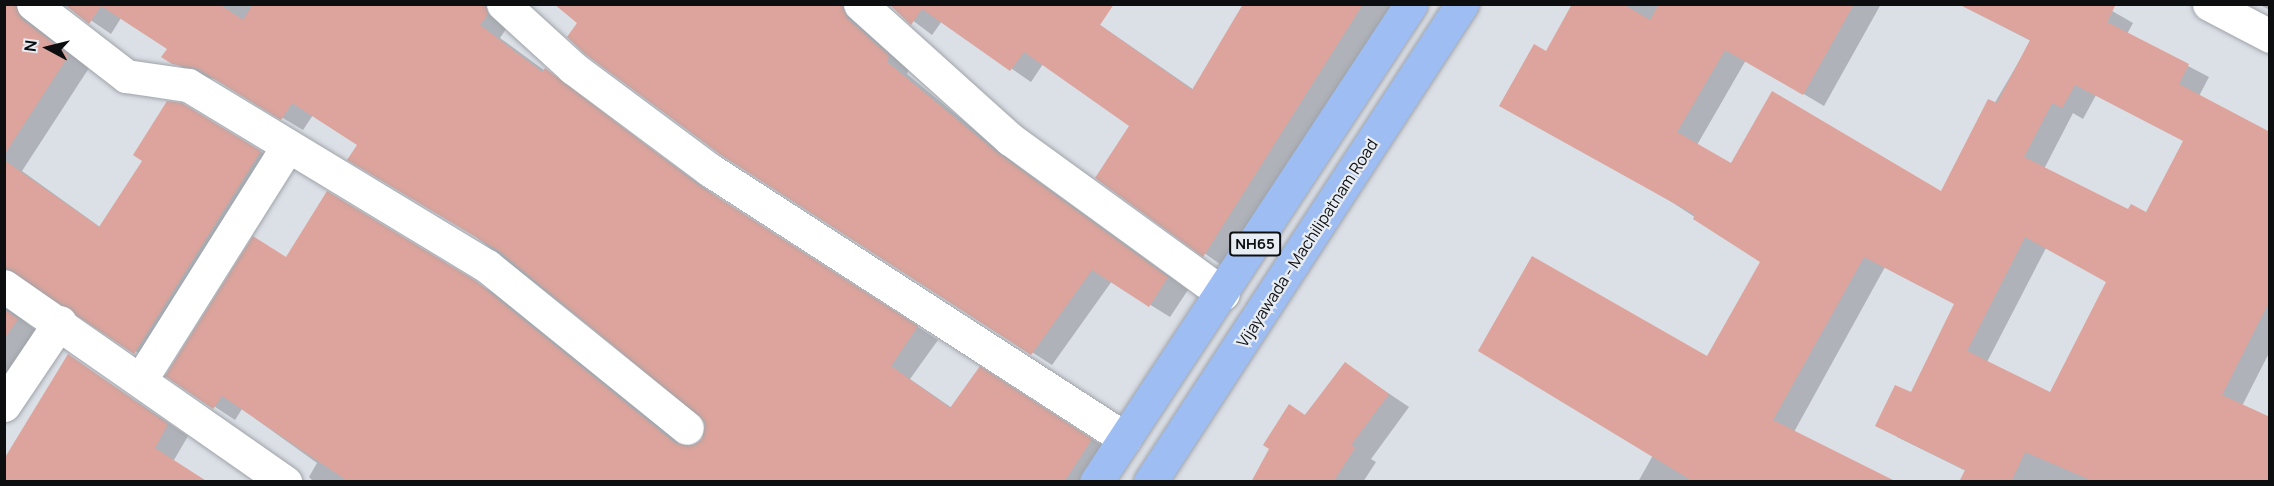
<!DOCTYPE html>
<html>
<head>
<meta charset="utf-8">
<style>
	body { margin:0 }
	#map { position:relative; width:2274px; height:486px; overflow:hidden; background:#dbdfe6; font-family:Manrope,sans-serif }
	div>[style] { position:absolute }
	.shadow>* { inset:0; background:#0003 }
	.building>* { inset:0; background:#dca49c }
	.roads { filter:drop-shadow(0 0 2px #9fa3a9) drop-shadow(0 0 2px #9fa3a9) }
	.minor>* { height:33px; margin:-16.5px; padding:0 16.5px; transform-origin:16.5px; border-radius:16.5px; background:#fff }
	.highway>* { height:33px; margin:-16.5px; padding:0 16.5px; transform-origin:16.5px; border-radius:16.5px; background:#9ebdf2 }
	span { translate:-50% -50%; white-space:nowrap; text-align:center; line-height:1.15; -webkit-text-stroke:4.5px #e8ecf3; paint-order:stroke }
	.shield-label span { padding:2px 4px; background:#e8ecf3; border:2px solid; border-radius:4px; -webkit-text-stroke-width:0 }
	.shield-label { font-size:15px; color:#0c0e10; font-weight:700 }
	.street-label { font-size:16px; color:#0c0e10 }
	.frame { position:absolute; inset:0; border:6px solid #0c0e10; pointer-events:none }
	.north { position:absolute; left:18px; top:18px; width:60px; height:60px; -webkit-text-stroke:4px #e8ecf3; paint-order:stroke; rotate:277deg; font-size:16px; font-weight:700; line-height:24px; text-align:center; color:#0c0e10 }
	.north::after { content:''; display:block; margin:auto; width:21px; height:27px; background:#0c0e10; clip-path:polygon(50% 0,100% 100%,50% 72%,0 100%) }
</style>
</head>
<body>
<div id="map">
	<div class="shadow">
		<div style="clip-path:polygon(4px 4px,42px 4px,36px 25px,89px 68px,22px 171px,100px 227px,203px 117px,281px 164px,156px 365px,30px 279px,8px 308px,38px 332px,4px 384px)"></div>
		<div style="clip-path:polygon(67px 4px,509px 4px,508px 26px,500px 38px,721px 200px,938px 340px,910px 379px,952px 408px,1001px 380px,1112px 452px,1092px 482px,314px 482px,309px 477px,317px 463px,242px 409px,235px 420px,167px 375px,349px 205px,497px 295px,686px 448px,702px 441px,707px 430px,700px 413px,359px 145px,313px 115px,303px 130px,219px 80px,195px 75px,173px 62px,169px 48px,121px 18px,111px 34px)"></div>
		<div style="clip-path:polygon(556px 4px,866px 4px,909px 68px,907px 74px,1019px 167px,1188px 290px,1170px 317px,1112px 281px,1052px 365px,722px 153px)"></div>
		<div style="clip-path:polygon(891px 4px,1070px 4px,1194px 90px,1245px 4px,1393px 4px,1224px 267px,1097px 177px,1131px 126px,1043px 64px,1031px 82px,942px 21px,932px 35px)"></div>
		<div style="clip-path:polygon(evenodd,1574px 4px,1881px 4px,1824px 106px,1746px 60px,1697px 145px,1732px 165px,1942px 193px,2031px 41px,1959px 4px,2100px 4px,2133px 23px,2127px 34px,2209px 77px,2199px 96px,2270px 134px,2270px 351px,2242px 406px,2099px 482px,1961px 482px,1966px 471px,1897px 437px,1911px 394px,1956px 304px,1885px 267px,1794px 432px,1892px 482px,1638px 482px,1762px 261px,1635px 178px,1546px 53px,1574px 4px,2096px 95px,2185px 141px,2147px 214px,2129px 211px,2044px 169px,2073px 113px,2083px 119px,2096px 95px,1574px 4px,2046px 248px,2108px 282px,2051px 394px,1987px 362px,2046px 248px)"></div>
		<div style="clip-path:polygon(2258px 4px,2270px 4px,2270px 10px)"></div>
		<div style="clip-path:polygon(69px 356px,188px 436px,174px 460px,4px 482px)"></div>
		<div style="clip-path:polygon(1345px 364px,1409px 407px,1371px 459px,1376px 462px,1363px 482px,1252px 482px)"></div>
	</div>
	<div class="building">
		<div style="clip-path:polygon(4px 4px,15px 4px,22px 19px,69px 55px,4px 155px)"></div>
		<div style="clip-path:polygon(64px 4px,219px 4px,243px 20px,253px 4px,485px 4px,488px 14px,480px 25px,542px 72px,545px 68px,700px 186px,918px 326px,891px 366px,950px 408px,980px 366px,1092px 439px,1064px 482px,349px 482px,222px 396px,213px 409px,165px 376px,253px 236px,286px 257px,327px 191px,476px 281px,675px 443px,694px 445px,702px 439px,705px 422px,499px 251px,347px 160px,357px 145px,292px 103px,281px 120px,198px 69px,172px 64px,161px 57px,167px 49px,101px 6px,89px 24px)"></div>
		<div style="clip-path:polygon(554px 4px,842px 4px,847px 18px,889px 56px,887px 62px,999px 154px,1168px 277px,1149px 307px,1092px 270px,1031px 355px,721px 155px,585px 54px,567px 37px,577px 23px)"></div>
		<div style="clip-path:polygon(889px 4px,1114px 4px,1100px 25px,1192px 90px,1243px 4px,1363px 4px,1203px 257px,1095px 178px,1129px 126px,1024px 52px,1010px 71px,922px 9px,911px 25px)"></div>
		<div style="clip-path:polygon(evenodd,1572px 4px,1623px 4px,1650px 20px,1659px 4px,1854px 4px,1803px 95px,1725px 50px,1677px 132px,1731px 163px,1772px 91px,1941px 191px,1988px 99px,1997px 103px,2030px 40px,1958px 4px,2116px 4px,2107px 22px,2189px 64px,2179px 84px,2270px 132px,2270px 300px,2222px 395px,2270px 417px,2270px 482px,2095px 482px,2025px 452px,2011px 482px,1959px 482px,1965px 470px,1875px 426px,1895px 385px,1911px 392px,1954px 304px,1864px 257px,1773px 420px,1897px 482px,1694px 482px,1478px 351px,1532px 256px,1707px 356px,1760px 262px,1693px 219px,1695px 215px,1499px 106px,1534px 44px,1546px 51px,1572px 4px,2075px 85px,2183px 141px,2146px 212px,2131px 204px,2128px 209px,2024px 157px,2052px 103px,2062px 108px,2075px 85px,1572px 4px,2025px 237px,2106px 282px,2050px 392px,1967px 351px,2025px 237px)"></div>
		<div style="clip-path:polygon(167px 101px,182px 103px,261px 151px,134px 354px,4px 267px,4px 160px,99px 227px,142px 161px,133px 155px)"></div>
		<div style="clip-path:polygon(4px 309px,18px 319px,4px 339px)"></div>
		<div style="clip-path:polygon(68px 354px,168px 424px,155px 448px,208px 482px,4px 482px,4px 459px)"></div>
		<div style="clip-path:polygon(1345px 362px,1389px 394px,1351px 445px,1355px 448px,1333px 482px,1251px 482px,1269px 449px,1263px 445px,1289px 404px,1305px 415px)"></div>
	</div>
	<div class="roads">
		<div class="minor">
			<div style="left:33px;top:4px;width:118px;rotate:37.7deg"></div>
			<div style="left:126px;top:76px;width:63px;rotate:8.3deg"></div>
			<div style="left:188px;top:85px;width:350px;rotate:31.2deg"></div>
			<div style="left:487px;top:266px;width:257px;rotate:39deg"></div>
			<div style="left:503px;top:4px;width:95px;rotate:42.4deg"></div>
			<div style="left:573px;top:68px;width:171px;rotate:36.7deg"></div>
			<div style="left:710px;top:170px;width:494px;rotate:32.9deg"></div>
			<div style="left:860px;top:4px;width:202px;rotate:42deg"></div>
			<div style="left:1010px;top:139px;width:263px;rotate:36deg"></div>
			<div style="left:2209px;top:4px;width:69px;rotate:27.7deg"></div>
			<div style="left:4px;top:286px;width:343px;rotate:34.9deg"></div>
			<div style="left:141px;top:379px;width:272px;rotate:-57.8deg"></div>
			<div style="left:4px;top:405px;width:100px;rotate:-56deg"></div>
		</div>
		<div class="highway">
			<div style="left:1096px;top:482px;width:572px;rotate:-56.62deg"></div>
			<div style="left:1150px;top:482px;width:571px;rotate:-56.87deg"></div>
		</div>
	</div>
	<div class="shield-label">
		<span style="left:1255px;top:244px">NH65</span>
	</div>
	<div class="street-label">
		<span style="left:1307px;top:243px;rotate:-57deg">Vijayawada - Machilipatnam Road</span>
	</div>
	<div class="frame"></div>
	<div class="north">N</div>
</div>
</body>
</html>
